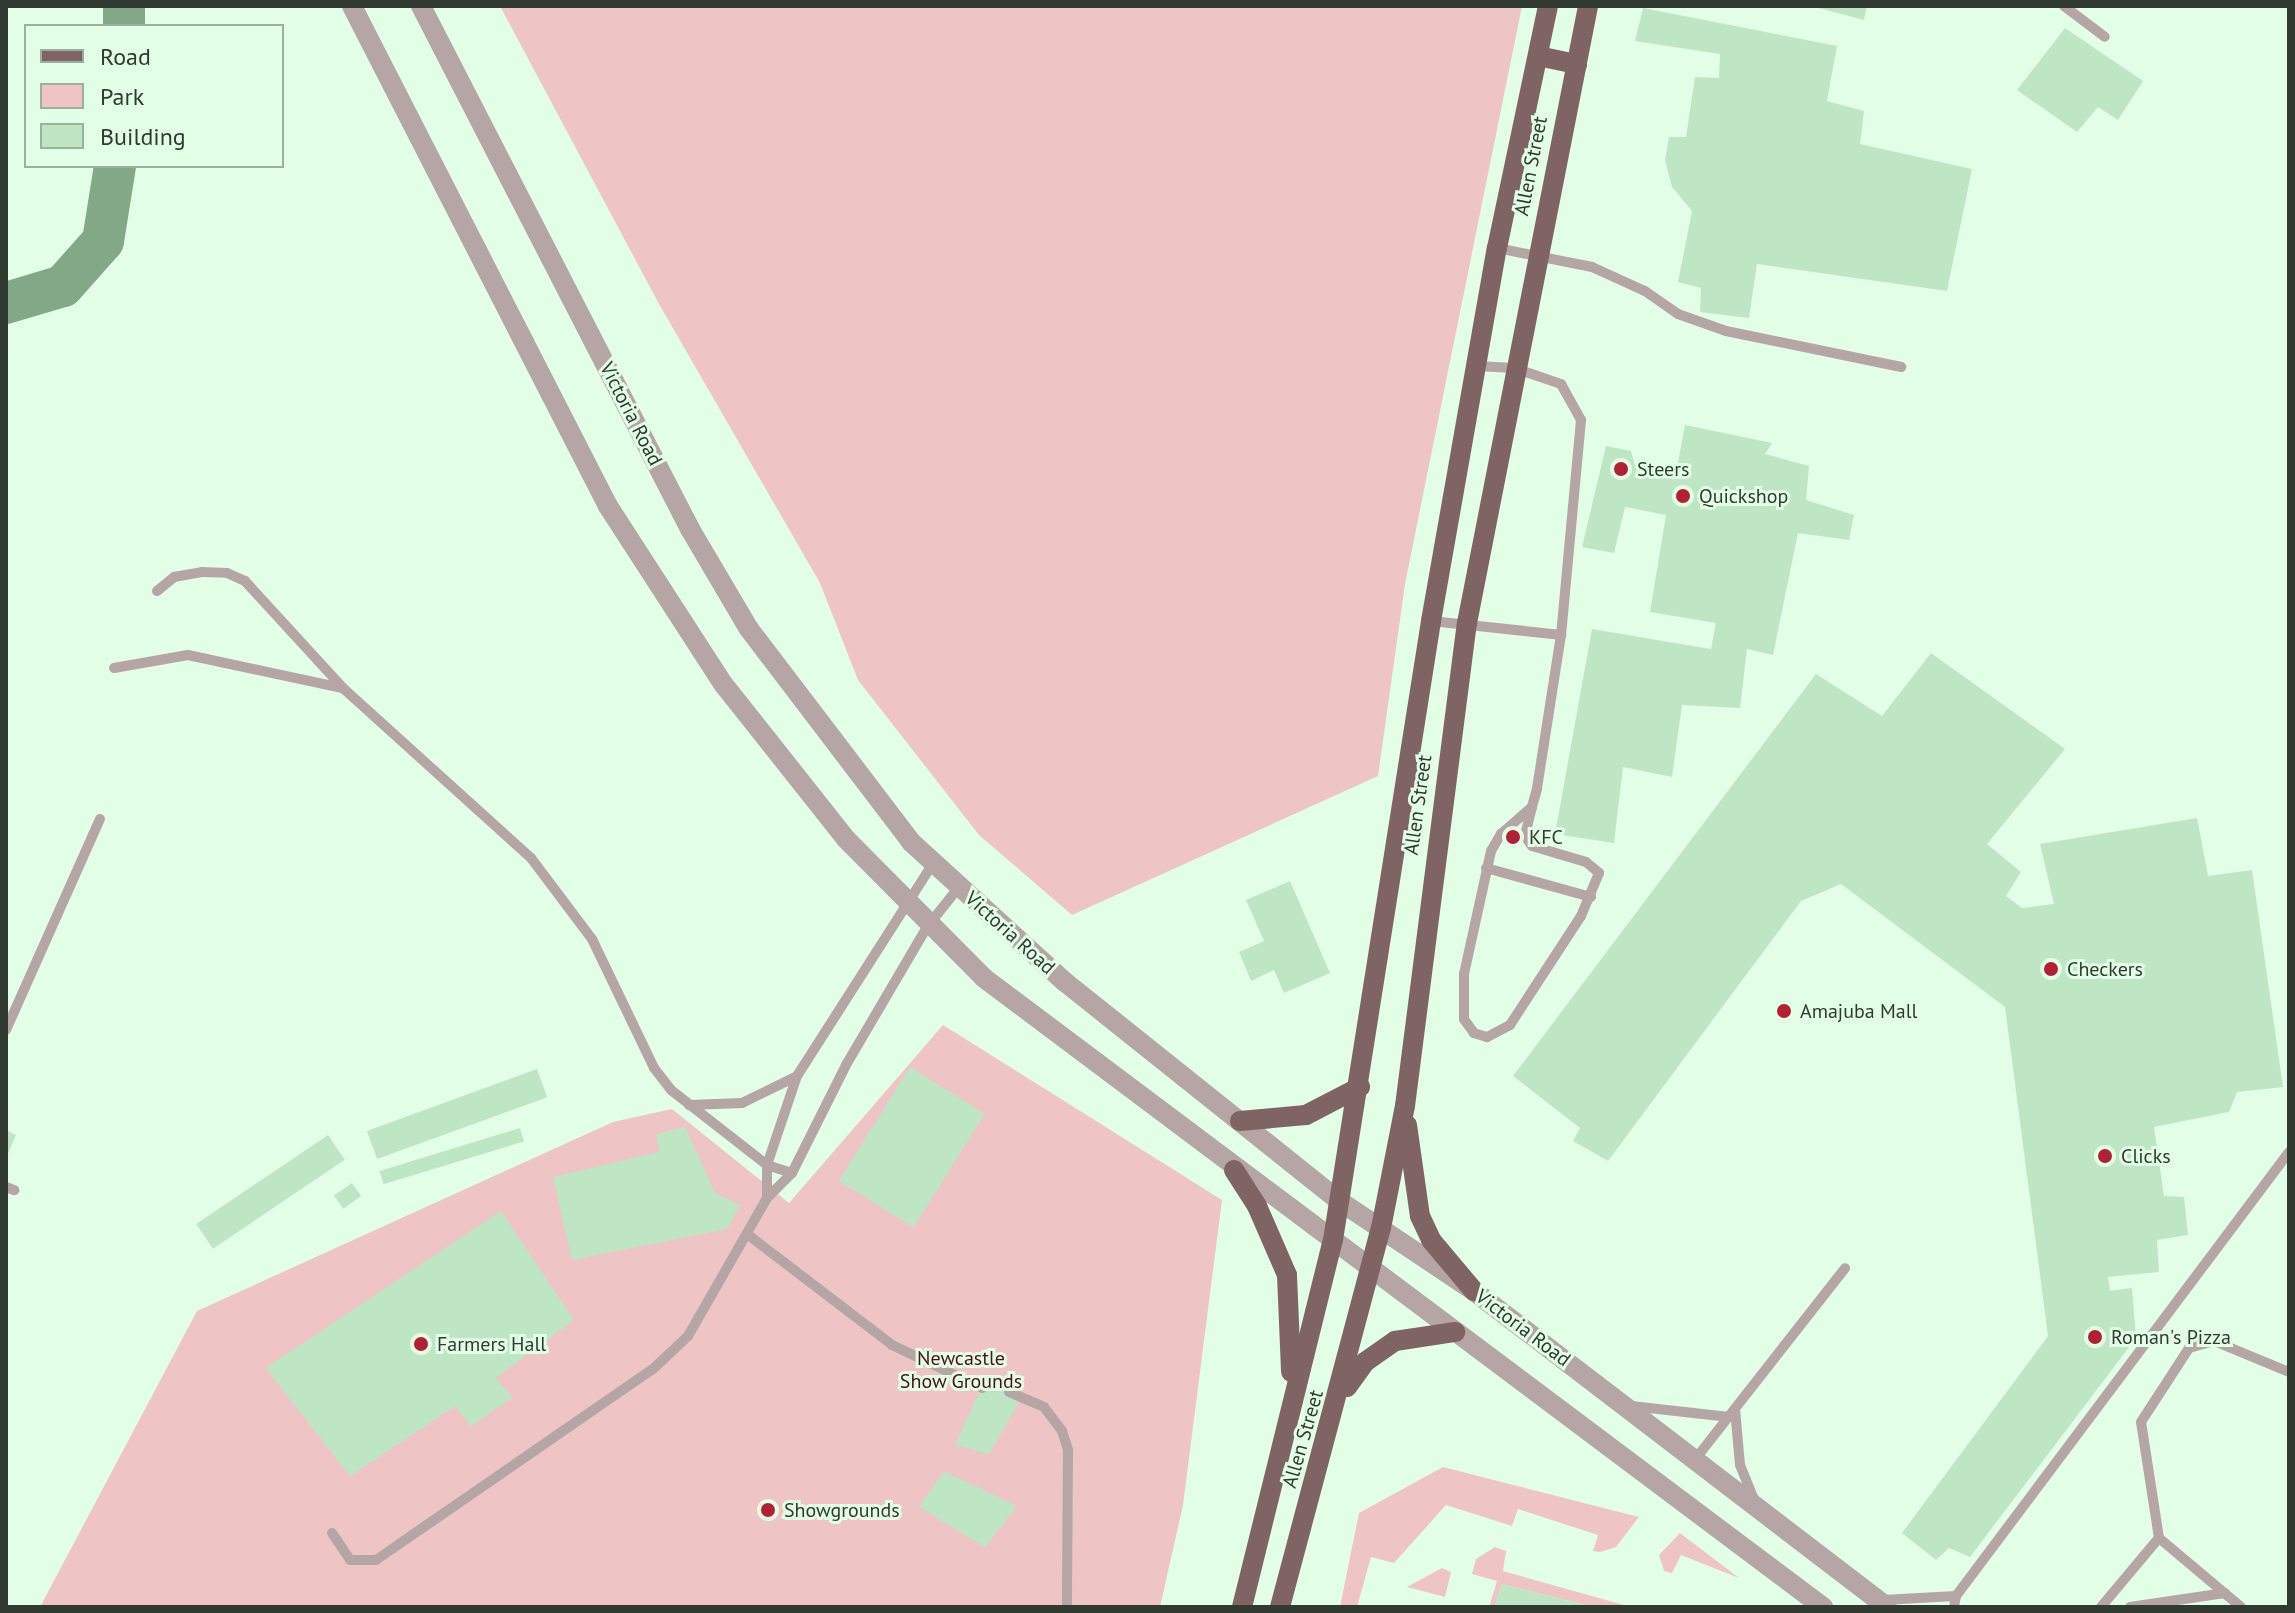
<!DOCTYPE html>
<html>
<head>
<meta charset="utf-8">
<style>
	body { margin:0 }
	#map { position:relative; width:2295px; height:1613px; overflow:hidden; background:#e3fee7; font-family:"PT Sans",sans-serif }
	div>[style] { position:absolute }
	.green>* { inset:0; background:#eec5c4 }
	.river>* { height:42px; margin:-21px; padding:0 21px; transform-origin:21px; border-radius:21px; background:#82a888 }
	.building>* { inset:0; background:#bee6c5; transform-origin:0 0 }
	.lane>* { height:10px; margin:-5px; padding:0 5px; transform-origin:5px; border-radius:5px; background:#b5a6a5 }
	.street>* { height:20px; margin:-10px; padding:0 10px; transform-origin:10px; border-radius:10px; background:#b5a6a5 }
	.primary>* { height:20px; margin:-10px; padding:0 10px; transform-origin:10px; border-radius:10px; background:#7f6463 }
	.dots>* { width:22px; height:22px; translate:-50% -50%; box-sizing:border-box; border:4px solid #e3fee7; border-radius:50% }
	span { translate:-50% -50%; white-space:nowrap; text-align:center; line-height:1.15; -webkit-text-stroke:6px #e3fee7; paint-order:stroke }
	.street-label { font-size:20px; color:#303a31 }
	.poi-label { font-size:20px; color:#303a31 }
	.left { translate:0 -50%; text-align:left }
	.park-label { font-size:20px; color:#4e1015 }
	.frame { position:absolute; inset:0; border:8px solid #303a31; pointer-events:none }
	.legend { position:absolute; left:24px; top:24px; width:260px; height:144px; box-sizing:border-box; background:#e3fee7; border:2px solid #9bb09e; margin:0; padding:10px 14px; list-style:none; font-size:24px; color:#303a31 }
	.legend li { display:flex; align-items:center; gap:16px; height:40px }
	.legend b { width:40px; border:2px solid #9bb09e }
</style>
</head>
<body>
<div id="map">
	<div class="green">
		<div style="clip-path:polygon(500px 6px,1522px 6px,1405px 584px,1378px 776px,1072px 915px,979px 835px,858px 680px,820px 583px,659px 304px)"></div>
		<div style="clip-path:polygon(943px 1025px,1222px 1200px,1183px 1505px,1160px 1607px,40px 1607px,197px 1311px,613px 1122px,672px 1109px,789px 1203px)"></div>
		<div style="clip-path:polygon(1443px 1467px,1639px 1517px,1616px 1547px,1600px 1552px,1593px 1551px,1598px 1535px,1518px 1509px,1512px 1526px,1446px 1505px,1394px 1563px,1371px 1557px,1357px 1607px,1340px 1607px,1359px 1513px)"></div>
		<div style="clip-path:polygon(1680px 1533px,1739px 1578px,1681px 1555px,1672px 1573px,1664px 1571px,1659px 1555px)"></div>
		<div style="clip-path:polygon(1495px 1547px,1506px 1551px,1503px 1571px,1631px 1607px,1593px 1607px,1502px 1584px,1495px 1607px,1489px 1607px,1497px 1581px,1472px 1574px,1476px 1559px)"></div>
		<div style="clip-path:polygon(1442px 1568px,1451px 1572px,1445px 1597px,1407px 1587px)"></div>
	</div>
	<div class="river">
		<div style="left:124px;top:26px;width:20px;rotate:-90deg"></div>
		<div style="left:6px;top:303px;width:59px;rotate:-16.6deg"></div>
		<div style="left:63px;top:286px;width:60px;rotate:-48.4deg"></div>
		<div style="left:103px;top:241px;width:76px;rotate:-80.9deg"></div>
	</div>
	<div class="building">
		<div style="clip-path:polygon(1811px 6px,1867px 6px,1864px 20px)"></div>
		<div style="clip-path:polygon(1643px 8px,1837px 46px,1827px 101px,1864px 111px,1860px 144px,1972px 169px,1947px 291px,1757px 264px,1749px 318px,1700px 312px,1701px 288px,1678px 282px,1692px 211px,1672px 187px,1665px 160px,1669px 137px,1686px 137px,1695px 77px,1719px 78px,1720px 54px,1635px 41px)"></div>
		<div style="clip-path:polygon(2065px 28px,2143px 81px,2118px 120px,2098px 107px,2077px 132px,2017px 90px)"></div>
		<div style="clip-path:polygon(1685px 425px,1772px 443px,1765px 454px,1809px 466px,1806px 500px,1854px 515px,1849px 540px,1798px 533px,1773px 655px,1747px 649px,1740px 708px,1682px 705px,1672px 777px,1623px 767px,1614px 843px,1555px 834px,1592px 629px,1711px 649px,1716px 623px,1650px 612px,1666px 515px,1625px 507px,1614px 553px,1582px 547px,1606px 446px,1631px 451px,1635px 465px,1676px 473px)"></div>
		<div style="clip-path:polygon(1931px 653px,2065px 749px,1987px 844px,2021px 872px,2006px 896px,2022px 908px,2054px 904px,2040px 844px,2197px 818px,2208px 876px,2252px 870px,2283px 1087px,2237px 1092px,2229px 1112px,2154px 1127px,2164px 1196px,2184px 1197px,2188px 1235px,2157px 1240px,2159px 1272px,2108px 1277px,2110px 1291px,2132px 1288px,2136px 1338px,1970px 1557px,1949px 1548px,1936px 1560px,1902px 1533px,2048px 1336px,2005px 1007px,1841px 884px,1801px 901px,1608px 1161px,1573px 1141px,1580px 1128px,1513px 1076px,1816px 674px,1882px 716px)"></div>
		<div style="clip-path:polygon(1290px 881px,1330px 973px,1284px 993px,1274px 970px,1251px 981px,1239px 952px,1264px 941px,1246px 900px)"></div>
		<div style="left:910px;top:1067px;width:88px;height:134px;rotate:32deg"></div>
		<div style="left:537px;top:1069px;width:30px;height:181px;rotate:70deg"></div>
		<div style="clip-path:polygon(685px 1127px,715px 1193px,740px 1205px,727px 1229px,572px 1260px,553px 1177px,659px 1152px,656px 1134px)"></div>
		<div style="left:520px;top:1128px;width:14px;height:147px;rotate:73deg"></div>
		<div style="clip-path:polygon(6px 1130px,16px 1135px,6px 1158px)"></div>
		<div style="left:328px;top:1135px;width:30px;height:159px;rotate:56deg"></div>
		<div style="left:352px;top:1183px;width:16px;height:22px;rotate:55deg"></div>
		<div style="clip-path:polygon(501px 1211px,574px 1320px,495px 1378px,513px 1397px,471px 1426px,455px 1406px,350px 1476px,266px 1368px)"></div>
		<div style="clip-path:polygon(984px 1382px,1022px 1397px,989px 1454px,955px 1445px)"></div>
		<div style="clip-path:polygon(944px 1471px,1017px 1506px,985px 1547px,919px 1507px)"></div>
		<div style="clip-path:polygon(1502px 1584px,1589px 1606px,1589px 1607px,1495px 1607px)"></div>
	</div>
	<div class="lane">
		<div style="left:2064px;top:6px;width:51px;rotate:37.1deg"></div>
		<div style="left:1497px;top:248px;width:97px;rotate:11.3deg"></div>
		<div style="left:1592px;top:267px;width:58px;rotate:24.4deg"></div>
		<div style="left:1645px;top:291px;width:40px;rotate:34.9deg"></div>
		<div style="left:1678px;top:314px;width:51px;rotate:19.5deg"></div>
		<div style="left:1726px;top:331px;width:179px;rotate:11.6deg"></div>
		<div style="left:1476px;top:366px;width:38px;rotate:3deg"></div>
		<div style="left:1514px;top:368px;width:50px;rotate:18.8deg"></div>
		<div style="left:1561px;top:384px;width:41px;rotate:60.9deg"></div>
		<div style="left:1581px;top:420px;width:216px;rotate:95.3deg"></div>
		<div style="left:1561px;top:635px;width:156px;rotate:98.9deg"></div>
		<div style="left:1537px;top:789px;width:19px;rotate:106deg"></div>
		<div style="left:1532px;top:807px;width:30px;rotate:104deg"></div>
		<div style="left:1525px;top:836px;width:12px;rotate:55deg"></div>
		<div style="left:1532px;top:846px;width:56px;rotate:16.5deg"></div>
		<div style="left:1586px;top:862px;width:17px;rotate:40deg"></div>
		<div style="left:1599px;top:873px;width:47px;rotate:112.7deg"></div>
		<div style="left:1581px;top:916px;width:130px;rotate:123.1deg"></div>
		<div style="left:1510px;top:1025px;width:26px;rotate:152deg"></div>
		<div style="left:1487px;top:1037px;width:14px;rotate:-163deg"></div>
		<div style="left:1474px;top:1033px;width:17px;rotate:-126deg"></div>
		<div style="left:1464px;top:1019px;width:45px;rotate:-90deg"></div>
		<div style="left:1464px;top:974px;width:126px;rotate:-77.6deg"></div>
		<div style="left:1491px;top:851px;width:20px;rotate:-60deg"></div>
		<div style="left:1501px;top:834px;width:41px;rotate:-41.1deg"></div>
		<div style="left:157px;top:591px;width:22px;rotate:-39deg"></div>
		<div style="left:174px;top:577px;width:28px;rotate:-10deg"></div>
		<div style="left:202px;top:572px;width:25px;rotate:2deg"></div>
		<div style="left:227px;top:573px;width:20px;rotate:24deg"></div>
		<div style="left:245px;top:581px;width:147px;rotate:47.5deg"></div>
		<div style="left:344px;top:689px;width:252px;rotate:42.1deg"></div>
		<div style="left:531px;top:858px;width:101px;rotate:53deg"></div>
		<div style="left:592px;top:939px;width:143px;rotate:64.3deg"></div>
		<div style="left:654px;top:1068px;width:28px;rotate:52deg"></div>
		<div style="left:671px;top:1090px;width:122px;rotate:38deg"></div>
		<div style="left:767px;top:1165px;width:26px;rotate:18deg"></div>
		<div style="left:1431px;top:621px;width:131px;rotate:6.1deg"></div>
		<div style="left:114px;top:668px;width:75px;rotate:-10deg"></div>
		<div style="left:188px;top:655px;width:157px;rotate:12.1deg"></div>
		<div style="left:1486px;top:868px;width:109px;rotate:15.4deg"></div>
		<div style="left:6px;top:1030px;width:231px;rotate:-66deg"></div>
		<div style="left:689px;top:1105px;width:53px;rotate:-2.2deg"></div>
		<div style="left:742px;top:1103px;width:61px;rotate:-26.1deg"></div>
		<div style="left:6px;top:1187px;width:9px;rotate:21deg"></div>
		<div style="left:767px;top:1198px;width:33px;rotate:-90deg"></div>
		<div style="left:767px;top:1165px;width:94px;rotate:-71.4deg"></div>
		<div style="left:797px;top:1076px;width:253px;rotate:-57.4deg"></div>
		<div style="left:747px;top:1234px;width:183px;rotate:37.4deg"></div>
		<div style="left:892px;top:1345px;width:100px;rotate:25.5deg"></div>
		<div style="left:1009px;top:1392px;width:38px;rotate:23deg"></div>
		<div style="left:1044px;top:1407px;width:30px;rotate:53deg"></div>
		<div style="left:1062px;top:1431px;width:20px;rotate:72deg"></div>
		<div style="left:1068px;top:1450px;width:157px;rotate:90.4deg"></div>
		<div style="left:1631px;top:1406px;width:99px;rotate:6.4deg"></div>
		<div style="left:1735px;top:1409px;width:56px;rotate:84.9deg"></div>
		<div style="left:1740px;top:1465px;width:38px;rotate:68deg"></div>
		<div style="left:1697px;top:1457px;width:240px;rotate:-51.9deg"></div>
		<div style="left:332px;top:1533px;width:32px;rotate:56deg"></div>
		<div style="left:350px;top:1560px;width:26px"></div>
		<div style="left:376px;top:1560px;width:336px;rotate:-34.6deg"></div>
		<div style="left:653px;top:1369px;width:48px;rotate:-43.3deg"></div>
		<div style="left:688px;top:1336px;width:159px;rotate:-60.2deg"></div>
		<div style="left:767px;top:1198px;width:35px;rotate:-45deg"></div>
		<div style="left:792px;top:1173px;width:121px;rotate:-63.4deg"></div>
		<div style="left:846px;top:1065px;width:160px;rotate:-59.6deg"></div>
		<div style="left:927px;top:927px;width:51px;rotate:-51.3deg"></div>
		<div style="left:2159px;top:1538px;width:117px;rotate:-98.8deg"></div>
		<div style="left:2141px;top:1422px;width:88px;rotate:-57deg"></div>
		<div style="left:2189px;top:1348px;width:26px;rotate:-16deg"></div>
		<div style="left:2214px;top:1341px;width:81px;rotate:22.5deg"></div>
		<div style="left:1883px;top:1600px;width:73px;rotate:-3.1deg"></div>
		<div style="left:1954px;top:1607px;width:11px;rotate:-80deg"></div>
		<div style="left:1956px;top:1596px;width:555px;rotate:-53.13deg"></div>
		<div style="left:2101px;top:1607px;width:90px;rotate:-50deg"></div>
		<div style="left:2159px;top:1538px;width:107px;rotate:40.1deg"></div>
		<div style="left:2130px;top:1607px;width:96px;rotate:-8.4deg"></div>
	</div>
	<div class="street">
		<div style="left:352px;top:6px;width:562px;rotate:62.89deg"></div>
		<div style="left:608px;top:506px;width:213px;rotate:57.1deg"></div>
		<div style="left:724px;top:685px;width:196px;rotate:51.6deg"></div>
		<div style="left:846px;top:839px;width:196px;rotate:45.2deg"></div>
		<div style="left:984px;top:978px;width:1049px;rotate:36.86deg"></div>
		<div style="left:421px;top:6px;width:588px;rotate:62.78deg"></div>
		<div style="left:690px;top:529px;width:116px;rotate:59.5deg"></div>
		<div style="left:749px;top:629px;width:268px;rotate:52.7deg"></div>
		<div style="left:911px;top:842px;width:208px;rotate:42.3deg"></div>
		<div style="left:1065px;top:982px;width:349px;rotate:38.6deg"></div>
		<div style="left:1338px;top:1200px;width:164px;rotate:33.8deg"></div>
		<div style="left:1474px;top:1291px;width:520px;rotate:37.42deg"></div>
	</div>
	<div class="primary">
		<div style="left:1538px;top:56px;width:40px;rotate:12deg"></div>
		<div style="left:1240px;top:1121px;width:66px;rotate:-5.2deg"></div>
		<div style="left:1306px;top:1115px;width:61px;rotate:-27.4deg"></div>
		<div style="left:1407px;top:1125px;width:92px;rotate:81.9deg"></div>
		<div style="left:1420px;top:1216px;width:26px;rotate:65deg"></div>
		<div style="left:1431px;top:1240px;width:67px;rotate:49.9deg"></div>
		<div style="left:1234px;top:1170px;width:43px;rotate:57.4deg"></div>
		<div style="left:1257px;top:1206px;width:75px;rotate:66.5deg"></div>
		<div style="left:1287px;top:1275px;width:97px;rotate:87.6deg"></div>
		<div style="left:1347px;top:1387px;width:31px;rotate:-54deg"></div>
		<div style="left:1365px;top:1362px;width:37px;rotate:-35deg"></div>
		<div style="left:1395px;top:1341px;width:61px;rotate:-8.5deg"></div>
		<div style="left:1242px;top:1607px;width:378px;rotate:-76.1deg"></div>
		<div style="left:1333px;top:1240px;width:627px;rotate:-81deg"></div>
		<div style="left:1431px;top:621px;width:379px;rotate:-80deg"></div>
		<div style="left:1497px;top:248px;width:247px;rotate:-78.1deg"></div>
		<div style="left:1280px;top:1607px;width:392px;rotate:-75.1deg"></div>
		<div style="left:1381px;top:1228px;width:124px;rotate:-78.9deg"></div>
		<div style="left:1405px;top:1106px;width:487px;rotate:-82.7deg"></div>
		<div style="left:1467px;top:623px;width:629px;rotate:-78.9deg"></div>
	</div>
	<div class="dots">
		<div style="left:1621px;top:469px;background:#b32034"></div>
		<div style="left:1683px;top:496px;background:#b32034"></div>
		<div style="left:1513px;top:837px;background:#b32034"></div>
		<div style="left:2051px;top:969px;background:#b32034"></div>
		<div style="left:1784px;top:1011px;background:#b32034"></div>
		<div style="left:2105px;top:1156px;background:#b32034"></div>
		<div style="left:2095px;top:1337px;background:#b32034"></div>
		<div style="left:421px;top:1344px;background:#b32034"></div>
		<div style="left:768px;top:1510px;background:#b32034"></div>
	</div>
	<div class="street-label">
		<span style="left:1531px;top:166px;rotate:-79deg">Allen Street</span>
		<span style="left:631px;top:414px;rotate:63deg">Victoria Road</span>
		<span style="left:1418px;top:805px;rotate:-82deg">Allen Street</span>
		<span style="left:1010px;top:933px;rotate:42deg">Victoria Road</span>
		<span style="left:1523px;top:1328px;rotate:37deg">Victoria Road</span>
		<span style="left:1303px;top:1439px;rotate:-74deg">Allen Street</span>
	</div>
	<div class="poi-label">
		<span class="left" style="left:1637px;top:469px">Steers</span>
		<span class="left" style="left:1699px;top:496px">Quickshop</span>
		<span class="left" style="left:1529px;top:837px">KFC</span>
		<span class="left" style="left:2067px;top:969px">Checkers</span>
		<span class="left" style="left:1800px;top:1011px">Amajuba Mall</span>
		<span class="left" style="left:2121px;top:1156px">Clicks</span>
		<span class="left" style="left:2111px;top:1337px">Roman's Pizza</span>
		<span class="left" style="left:437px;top:1344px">Farmers Hall</span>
		<span class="left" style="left:784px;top:1510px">Showgrounds</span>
	</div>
	<div class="park-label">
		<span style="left:961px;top:1370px">Newcastle<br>Show Grounds</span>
	</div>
	<div class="frame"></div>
	<ul class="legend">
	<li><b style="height:10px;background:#7f6463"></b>Road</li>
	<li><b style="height:22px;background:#eec5c4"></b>Park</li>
	<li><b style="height:22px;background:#bee6c5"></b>Building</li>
	</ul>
</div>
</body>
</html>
